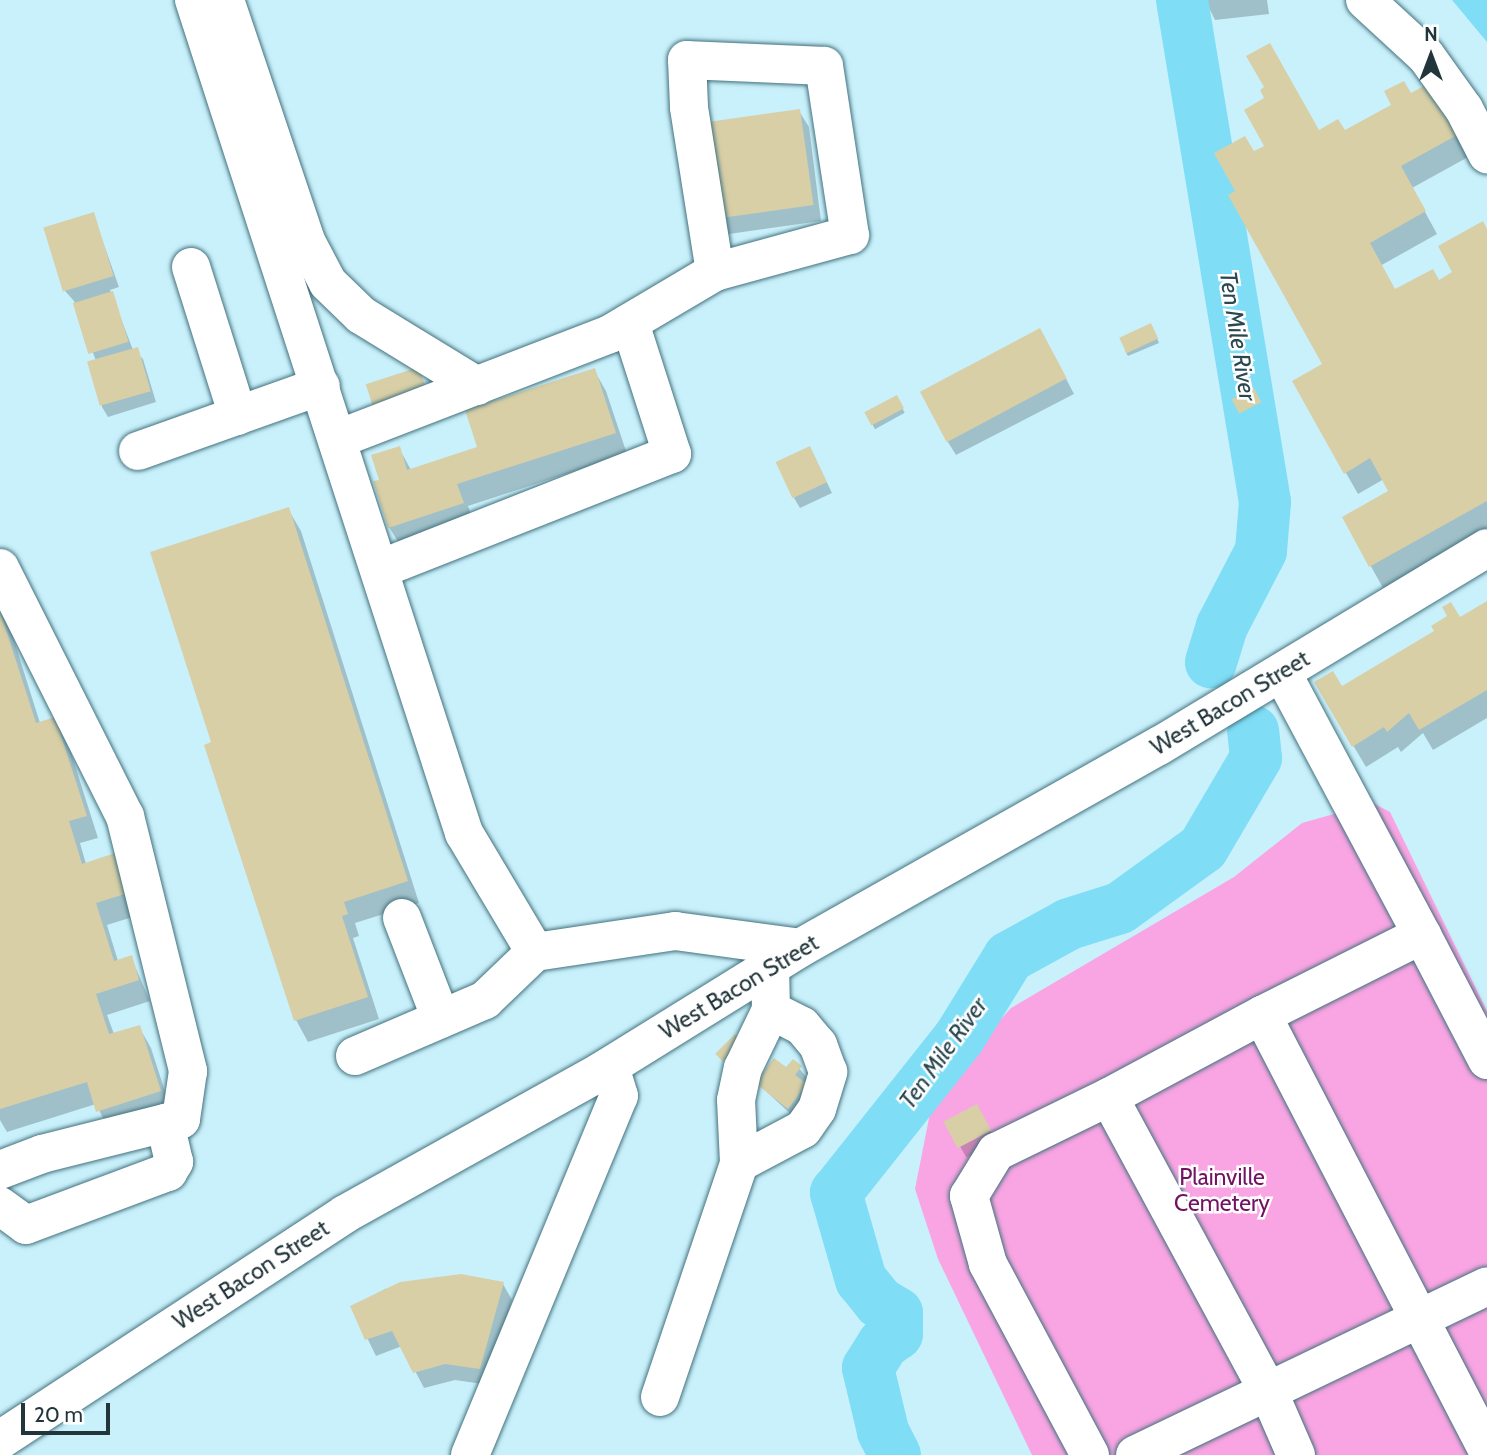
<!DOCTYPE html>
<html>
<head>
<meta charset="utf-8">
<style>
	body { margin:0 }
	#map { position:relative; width:1487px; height:1455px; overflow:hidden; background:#c9f1fc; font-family:Cabin,sans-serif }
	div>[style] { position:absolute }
	.green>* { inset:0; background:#f9a5e3 }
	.water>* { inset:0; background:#7fddf6 }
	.shadow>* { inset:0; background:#0003; transform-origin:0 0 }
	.river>* { height:52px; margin:-26px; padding:0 26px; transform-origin:26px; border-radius:26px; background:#7fddf6 }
	.building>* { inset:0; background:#d8cfa7; transform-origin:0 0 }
	.roads { filter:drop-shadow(0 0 2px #43727e) drop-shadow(0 0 2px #43727e) }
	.minor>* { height:38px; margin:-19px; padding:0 19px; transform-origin:19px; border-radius:19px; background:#fff }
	span { translate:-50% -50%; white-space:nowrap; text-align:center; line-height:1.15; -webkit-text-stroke:5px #fff; paint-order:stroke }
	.street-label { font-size:23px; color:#21353a }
	.park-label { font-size:23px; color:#711361 }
	.water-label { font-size:24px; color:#29474f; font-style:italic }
	.north { position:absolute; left:1396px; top:21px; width:70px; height:70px; -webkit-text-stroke:5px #fff; paint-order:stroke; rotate:0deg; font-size:19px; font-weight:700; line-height:28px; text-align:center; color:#21353a }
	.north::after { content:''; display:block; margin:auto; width:24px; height:32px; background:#21353a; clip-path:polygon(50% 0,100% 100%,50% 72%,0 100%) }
	.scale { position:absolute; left:21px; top:1403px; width:89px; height:32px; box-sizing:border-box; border:4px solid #21353a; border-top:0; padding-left:9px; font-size:21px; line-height:24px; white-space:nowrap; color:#21353a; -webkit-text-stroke:5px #fff; paint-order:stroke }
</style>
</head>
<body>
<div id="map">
	<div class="green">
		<div style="clip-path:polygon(1373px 803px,1390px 812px,1487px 1011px,1487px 1455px,1032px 1455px,938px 1259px,915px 1189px,934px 1093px,1011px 1008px,1234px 877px,1302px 823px)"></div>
	</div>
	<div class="water">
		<div style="clip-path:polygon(1452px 0,1487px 0,1487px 42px)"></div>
	</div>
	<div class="shadow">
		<div style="clip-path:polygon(1205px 0,1267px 0,1269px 14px,1215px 20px)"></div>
		<div style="clip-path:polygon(1430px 84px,1470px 156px,1412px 188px,1437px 234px,1380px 266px,1395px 291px,1439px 282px,1455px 273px,1487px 232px,1487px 529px,1383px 588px,1344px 518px,1390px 492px,1384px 479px,1358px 494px,1294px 382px,1324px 365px,1238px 191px,1253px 153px,1318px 132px,1344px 133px)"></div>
		<div style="clip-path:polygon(799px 111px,809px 127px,821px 221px,729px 234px,719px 218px)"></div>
		<div style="clip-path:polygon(93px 214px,119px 287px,110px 290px,133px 350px,143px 359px,156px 402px,108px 417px,102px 407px,96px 361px,74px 301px,65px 291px,45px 229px)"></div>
		<div style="clip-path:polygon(1153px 329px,1159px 343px,1128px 356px,1125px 351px)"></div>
		<div style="clip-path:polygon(1049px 346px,1074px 394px,956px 455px,946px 439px)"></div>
		<div style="clip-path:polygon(594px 370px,606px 391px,627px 454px,468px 506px,475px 525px,402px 548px,389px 527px,381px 481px,399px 448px,411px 470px,480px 448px)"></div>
		<div style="left:1254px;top:390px;width:19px;height:22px;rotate:65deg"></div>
		<div style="left:896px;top:397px;width:18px;height:34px;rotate:61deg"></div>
		<div style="clip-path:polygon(815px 458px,832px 493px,800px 508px,794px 498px)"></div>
		<div style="clip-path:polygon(288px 509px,301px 531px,419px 903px,355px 923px,359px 936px,353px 938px,379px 1019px,308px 1042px,296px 1020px,206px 746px,214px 743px)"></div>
		<div style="clip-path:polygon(0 596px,40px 723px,55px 719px,67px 740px,98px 838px,80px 843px,86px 864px,114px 855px,139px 915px,107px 925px,118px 961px,131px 957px,150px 1001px,107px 1015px,114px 1034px,139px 1027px,151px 1048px,172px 1113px,110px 1132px,96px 1104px,7px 1132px,0 1120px)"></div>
		<div style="clip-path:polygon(1487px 603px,1487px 718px,1433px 750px,1423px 733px,1401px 752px,1398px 747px,1366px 767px,1316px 683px,1341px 688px)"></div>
		<div style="clip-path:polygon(793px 1061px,807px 1078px,795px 1118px,757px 1083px,786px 1070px)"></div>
		<div style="left:976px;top:1106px;width:40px;height:34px;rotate:60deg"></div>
		<div style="clip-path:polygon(439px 1277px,503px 1284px,512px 1300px,489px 1385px,455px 1380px,424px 1388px,402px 1346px,376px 1356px,352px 1307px,385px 1289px)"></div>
	</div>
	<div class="river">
		<div style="left:1182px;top:0;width:509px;rotate:80.61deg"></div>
		<div style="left:1265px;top:502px;width:49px;rotate:94.7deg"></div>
		<div style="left:1261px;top:551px;width:85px;rotate:117.5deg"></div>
		<div style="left:1222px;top:626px;width:38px;rotate:107deg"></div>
		<div style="left:895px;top:1455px;width:27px;rotate:-117deg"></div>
		<div style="left:883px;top:1431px;width:65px;rotate:-103.4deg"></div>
		<div style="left:868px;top:1368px;width:28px;rotate:-58deg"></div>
		<div style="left:883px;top:1344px;width:17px;rotate:-36deg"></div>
		<div style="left:897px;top:1334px;width:21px;rotate:-90deg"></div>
		<div style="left:897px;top:1313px;width:21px;rotate:-149deg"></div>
		<div style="left:879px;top:1302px;width:28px;rotate:-129deg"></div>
		<div style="left:861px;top:1280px;width:91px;rotate:-106deg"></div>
		<div style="left:836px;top:1193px;width:198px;rotate:-51.6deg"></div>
		<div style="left:959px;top:1038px;width:95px;rotate:-58.3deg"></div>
		<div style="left:1009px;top:957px;width:68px;rotate:-28.8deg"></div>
		<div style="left:1069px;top:924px;width:53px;rotate:-17.4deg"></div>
		<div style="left:1120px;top:908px;width:102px;rotate:-35.9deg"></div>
		<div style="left:1203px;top:848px;width:104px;rotate:-59.5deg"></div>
		<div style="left:1256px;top:758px;width:27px;rotate:-96deg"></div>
	</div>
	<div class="building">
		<div style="clip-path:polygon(1270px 43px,1319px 130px,1338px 119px,1345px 130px,1391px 105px,1384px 91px,1404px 81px,1411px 93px,1431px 82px,1459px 134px,1401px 166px,1426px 211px,1370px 243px,1395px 289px,1433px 269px,1439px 280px,1452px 272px,1438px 246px,1483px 221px,1487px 229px,1487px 501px,1369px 567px,1342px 517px,1388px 491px,1370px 458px,1344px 474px,1292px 381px,1322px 364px,1228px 195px,1235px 191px,1214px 153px,1245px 136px,1254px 151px,1264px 146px,1244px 110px,1264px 98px,1260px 90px,1264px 87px,1246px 56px)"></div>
		<div style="left:800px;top:109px;width:97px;height:97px;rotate:82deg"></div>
		<div style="left:94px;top:212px;width:67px;height:53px;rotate:73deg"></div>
		<div style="left:113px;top:291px;width:53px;height:42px;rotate:73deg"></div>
		<div style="left:1151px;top:323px;width:17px;height:35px;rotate:65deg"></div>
		<div style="left:1040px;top:328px;width:57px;height:136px;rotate:62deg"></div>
		<div style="left:138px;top:347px;width:46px;height:53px;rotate:74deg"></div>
		<div style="left:419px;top:367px;width:33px;height:56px;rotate:72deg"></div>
		<div style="clip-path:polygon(595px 368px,616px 433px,457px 484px,464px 503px,388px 528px,373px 481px,379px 480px,371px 455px,400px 446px,407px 470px,477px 447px,465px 410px)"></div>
		<div style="left:1254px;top:388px;width:16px;height:25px;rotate:63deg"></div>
		<div style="left:897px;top:395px;width:15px;height:37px;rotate:62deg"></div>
		<div style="left:810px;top:446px;width:40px;height:38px;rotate:65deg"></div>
		<div style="clip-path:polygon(289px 507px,408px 881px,344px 902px,348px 914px,342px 916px,368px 997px,294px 1021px,204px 745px,211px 742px,150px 552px)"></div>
		<div style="clip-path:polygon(1487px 601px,1487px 690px,1419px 730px,1409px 713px,1387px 732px,1384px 727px,1352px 747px,1314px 682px,1333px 671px,1342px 686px,1434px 631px,1431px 626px,1447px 616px,1442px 607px,1451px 602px,1460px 617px)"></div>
		<div style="clip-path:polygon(0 611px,36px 723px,55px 717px,87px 816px,69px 821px,82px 864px,115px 853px,128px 893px,96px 903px,114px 961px,132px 955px,139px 980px,96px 994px,109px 1034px,140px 1025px,161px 1091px,96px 1112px,87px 1082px,0 1109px)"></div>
		<div style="left:735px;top:1034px;width:11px;height:28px;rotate:45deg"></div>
		<div style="clip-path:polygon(774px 1058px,786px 1067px,793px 1059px,802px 1066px,795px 1075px,807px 1084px,788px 1109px,755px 1083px)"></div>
		<div style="left:977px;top:1104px;width:30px;height:38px;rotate:62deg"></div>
		<div style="clip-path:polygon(461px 1274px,504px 1282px,480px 1369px,445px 1364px,413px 1373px,392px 1331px,365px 1340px,350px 1306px,400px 1282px)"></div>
	</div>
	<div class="roads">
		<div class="minor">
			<div style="left:194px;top:0;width:876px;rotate:72.04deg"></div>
			<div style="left:464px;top:833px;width:139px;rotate:59.2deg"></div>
			<div style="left:535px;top:952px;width:142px;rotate:-8.5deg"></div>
			<div style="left:675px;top:931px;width:126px;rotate:7.7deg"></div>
			<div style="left:225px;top:0;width:254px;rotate:71.4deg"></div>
			<div style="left:306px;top:241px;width:47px;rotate:62.4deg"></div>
			<div style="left:328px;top:283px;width:46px;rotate:44.1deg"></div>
			<div style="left:361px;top:315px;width:136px;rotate:31.5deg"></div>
			<div style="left:1365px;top:0;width:83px;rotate:42.6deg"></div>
			<div style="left:1426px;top:56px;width:65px;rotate:54.4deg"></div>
			<div style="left:1464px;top:109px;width:51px;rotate:62.9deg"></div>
			<div style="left:191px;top:267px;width:156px;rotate:72.5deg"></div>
			<div style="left:338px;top:439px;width:292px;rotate:-21.1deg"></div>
			<div style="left:610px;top:334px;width:122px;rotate:-30.6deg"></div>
			<div style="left:715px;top:272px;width:167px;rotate:-99deg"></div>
			<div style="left:689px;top:107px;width:47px;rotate:-92.4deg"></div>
			<div style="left:687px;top:60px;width:137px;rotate:2.5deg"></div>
			<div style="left:824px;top:66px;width:171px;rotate:81.3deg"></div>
			<div style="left:850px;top:235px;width:140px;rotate:164.7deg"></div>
			<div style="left:138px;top:451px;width:194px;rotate:-19.6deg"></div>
			<div style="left:0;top:568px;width:278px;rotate:63.3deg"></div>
			<div style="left:125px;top:816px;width:263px;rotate:76.1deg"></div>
			<div style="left:188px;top:1071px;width:49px;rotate:98.3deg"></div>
			<div style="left:181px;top:1119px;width:143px;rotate:165.9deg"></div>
			<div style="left:42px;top:1154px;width:45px;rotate:159.1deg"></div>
			<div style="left:380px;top:569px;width:314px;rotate:-21.5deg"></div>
			<div style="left:672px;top:454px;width:138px;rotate:-107.8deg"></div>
			<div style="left:402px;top:918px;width:108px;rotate:68.9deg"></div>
			<div style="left:1422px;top:935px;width:141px;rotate:62.5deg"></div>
			<div style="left:1262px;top:1015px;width:179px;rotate:-26.6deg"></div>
			<div style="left:1422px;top:935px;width:297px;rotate:-118.1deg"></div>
			<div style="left:355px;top:1056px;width:142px;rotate:-23.3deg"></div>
			<div style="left:485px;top:1000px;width:69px;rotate:-43.8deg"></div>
			<div style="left:739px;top:1163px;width:72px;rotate:-28deg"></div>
			<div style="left:803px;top:1129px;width:24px;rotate:-55deg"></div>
			<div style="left:817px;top:1109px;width:39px;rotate:-73deg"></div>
			<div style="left:828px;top:1072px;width:29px;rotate:-110deg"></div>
			<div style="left:818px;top:1045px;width:25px;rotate:-130deg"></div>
			<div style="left:802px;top:1026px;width:35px;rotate:-153deg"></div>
			<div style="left:0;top:1206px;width:32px;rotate:36deg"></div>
			<div style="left:26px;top:1225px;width:152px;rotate:-20.5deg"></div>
			<div style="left:168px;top:1172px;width:12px;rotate:-59deg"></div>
			<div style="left:174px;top:1162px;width:40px;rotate:-103deg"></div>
			<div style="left:660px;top:1397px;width:247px;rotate:-71.3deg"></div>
			<div style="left:739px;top:1163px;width:63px;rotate:-92.7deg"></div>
			<div style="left:736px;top:1100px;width:33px;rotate:-78deg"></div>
			<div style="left:743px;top:1068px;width:64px;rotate:-64.2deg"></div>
			<div style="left:771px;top:1010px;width:43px;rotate:-91.3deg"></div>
			<div style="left:0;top:1440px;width:412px;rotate:-33.2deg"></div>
			<div style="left:345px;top:1214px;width:294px;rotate:-29.1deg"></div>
			<div style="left:602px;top:1071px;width:233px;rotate:-31.8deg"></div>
			<div style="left:800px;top:948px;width:412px;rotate:-29.4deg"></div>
			<div style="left:1159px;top:746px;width:383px;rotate:-31.1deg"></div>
			<div style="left:470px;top:1455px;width:389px;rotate:-67.5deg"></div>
			<div style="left:619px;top:1096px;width:31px;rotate:-107deg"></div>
			<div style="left:1090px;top:1455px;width:217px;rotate:-118.1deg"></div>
			<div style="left:988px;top:1264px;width:71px;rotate:-105.6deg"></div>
			<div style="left:969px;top:1196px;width:52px;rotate:-58.5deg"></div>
			<div style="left:996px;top:1152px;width:126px;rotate:-26deg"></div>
			<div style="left:1135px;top:1455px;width:390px;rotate:-25.6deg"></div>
			<div style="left:1296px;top:1455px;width:68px;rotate:-113.5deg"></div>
			<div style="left:1269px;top:1393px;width:336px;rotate:-118.4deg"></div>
			<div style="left:1109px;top:1097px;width:174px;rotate:-28.2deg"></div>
			<div style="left:1262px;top:1015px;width:489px;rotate:62.6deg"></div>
		</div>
	</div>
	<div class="street-label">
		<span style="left:1230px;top:703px;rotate:-31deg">West Bacon Street</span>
		<span style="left:739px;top:987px;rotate:-31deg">West Bacon Street</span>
		<span style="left:251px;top:1275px;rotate:-33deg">West Bacon Street</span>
	</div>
	<div class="park-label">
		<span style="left:1222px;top:1190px">Plainville<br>Cemetery</span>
	</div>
	<div class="water-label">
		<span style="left:1238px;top:336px;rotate:81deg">Ten Mile River</span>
		<span style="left:943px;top:1053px;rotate:-54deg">Ten Mile River</span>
	</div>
	<div class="north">N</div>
	<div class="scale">20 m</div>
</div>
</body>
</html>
